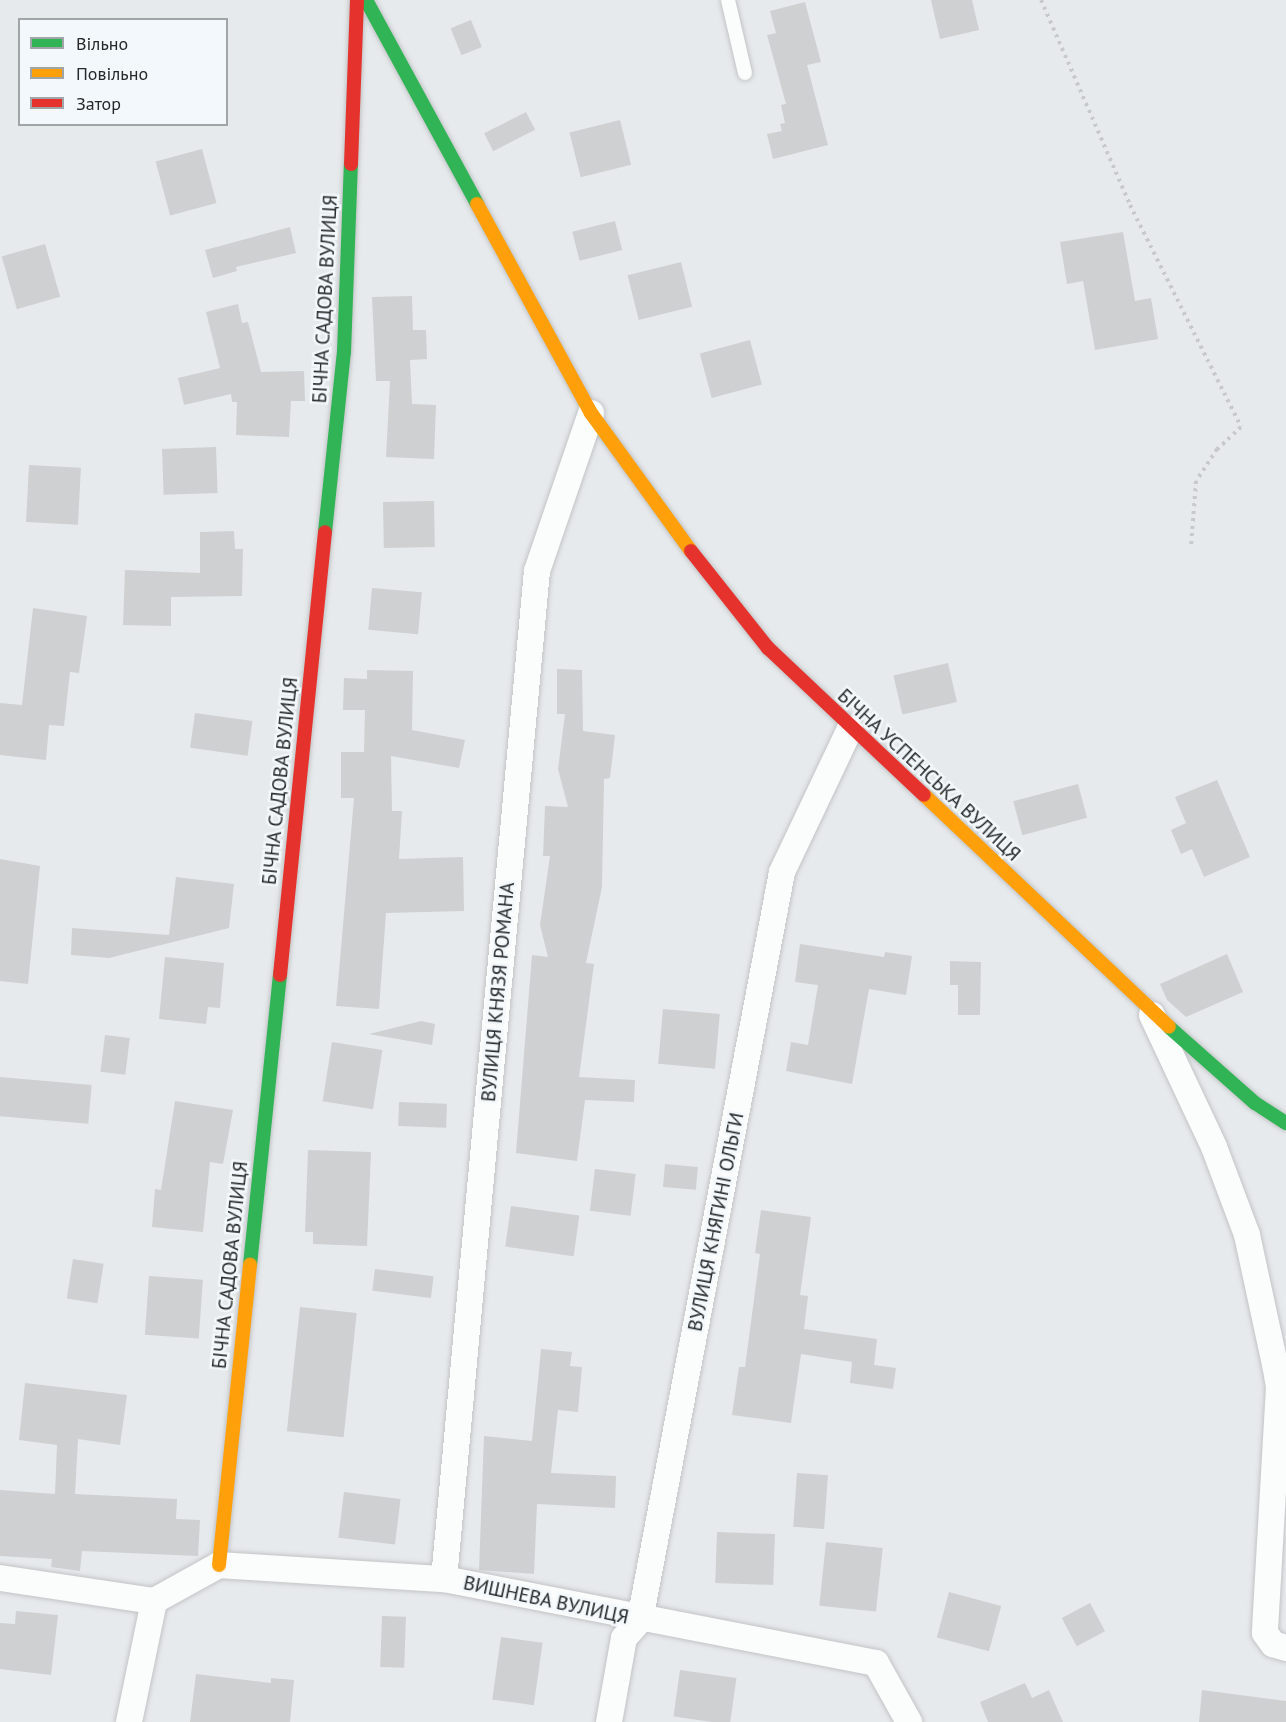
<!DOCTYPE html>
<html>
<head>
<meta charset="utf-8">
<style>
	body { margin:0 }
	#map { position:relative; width:1286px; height:1722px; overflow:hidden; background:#e7eaec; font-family:"PT Sans",sans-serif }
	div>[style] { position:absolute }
	.building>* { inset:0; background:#ced0d1; transform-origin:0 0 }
	.path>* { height:4px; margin-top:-2px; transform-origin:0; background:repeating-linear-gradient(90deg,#c8caca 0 3px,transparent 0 7.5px) }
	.roads { filter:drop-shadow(0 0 2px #c2c4c6) drop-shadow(0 0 2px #c2c4c6) }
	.lane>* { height:14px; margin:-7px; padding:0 7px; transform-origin:7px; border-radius:7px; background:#fbfcfc }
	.street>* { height:26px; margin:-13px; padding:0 13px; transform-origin:13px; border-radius:13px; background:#fbfcfc }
	.fast>* { height:14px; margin:-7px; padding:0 7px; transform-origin:7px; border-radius:7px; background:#30b455 }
	.slow>* { height:14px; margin:-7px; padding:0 7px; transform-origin:7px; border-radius:7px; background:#ff9f0a }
	.jam>* { height:14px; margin:-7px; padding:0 7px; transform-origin:7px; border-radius:7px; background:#e5322d }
	span { translate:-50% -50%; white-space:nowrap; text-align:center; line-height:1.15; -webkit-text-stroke:5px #f2f8fb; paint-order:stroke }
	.street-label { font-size:20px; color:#262829 }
	.legend { position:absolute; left:18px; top:18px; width:210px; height:108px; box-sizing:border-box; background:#f2f8fb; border:2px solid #a0a5a7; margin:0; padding:8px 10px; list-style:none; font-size:18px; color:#262829 }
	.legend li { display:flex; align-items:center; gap:12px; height:30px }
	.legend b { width:30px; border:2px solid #a0a5a7 }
</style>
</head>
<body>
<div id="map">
	<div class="building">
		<div style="clip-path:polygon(931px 0,972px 0,979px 30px,940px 39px)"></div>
		<div style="clip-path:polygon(805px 2px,821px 62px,807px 65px,828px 145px,773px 159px,767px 134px,782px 131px,780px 124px,785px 123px,781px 105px,786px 104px,767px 35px,776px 33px,770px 11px)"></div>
		<div style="left:471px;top:20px;width:29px;height:22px;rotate:68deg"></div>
		<div style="left:526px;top:112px;width:20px;height:47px;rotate:63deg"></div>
		<div style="left:620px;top:120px;width:46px;height:52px;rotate:76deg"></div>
		<div style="left:202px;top:149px;width:56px;height:48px;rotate:75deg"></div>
		<div style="left:615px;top:221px;width:30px;height:44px;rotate:76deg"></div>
		<div style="clip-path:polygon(290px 227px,296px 253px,236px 267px,237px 271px,213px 278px,205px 250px)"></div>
		<div style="clip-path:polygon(1123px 232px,1135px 301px,1151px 298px,1158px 339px,1095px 350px,1083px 281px,1067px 284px,1060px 242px)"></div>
		<div style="left:45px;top:244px;width:55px;height:45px;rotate:74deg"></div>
		<div style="left:681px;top:262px;width:46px;height:55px;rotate:76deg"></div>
		<div style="clip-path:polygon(412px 296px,413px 330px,426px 330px,427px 359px,410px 360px,412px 404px,436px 405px,434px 459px,386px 457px,390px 381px,376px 381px,372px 297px)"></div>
		<div style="clip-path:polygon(238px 304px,242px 323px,248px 322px,261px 372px,304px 371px,305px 401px,291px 401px,289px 437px,236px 435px,237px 402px,232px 402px,231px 394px,184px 405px,178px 378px,220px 368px,206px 312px)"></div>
		<div style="left:750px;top:340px;width:46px;height:52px;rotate:75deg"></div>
		<div style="left:216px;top:447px;width:46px;height:54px;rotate:88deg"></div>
		<div style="left:29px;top:465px;width:52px;height:57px;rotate:3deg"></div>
		<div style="left:434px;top:501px;width:46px;height:51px;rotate:89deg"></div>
		<div style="clip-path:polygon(234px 531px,235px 549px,243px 549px,242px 596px,171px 597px,171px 626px,123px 625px,125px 570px,200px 573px,200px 532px)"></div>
		<div style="left:372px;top:588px;width:50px;height:42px;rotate:5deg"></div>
		<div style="clip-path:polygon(33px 608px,87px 616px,79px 673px,70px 672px,64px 726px,49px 725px,46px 760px,0 755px,0 703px,22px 705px)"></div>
		<div style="left:948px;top:663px;width:40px;height:56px;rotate:77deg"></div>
		<div style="clip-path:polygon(557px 669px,582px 670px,583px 731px,615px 735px,610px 778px,604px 779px,602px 887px,586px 963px,594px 964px,579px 1077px,635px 1080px,634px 1102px,585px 1100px,577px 1161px,516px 1153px,532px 955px,548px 957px,540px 925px,550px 856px,543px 856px,545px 806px,568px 807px,558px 769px,565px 714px,557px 714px)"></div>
		<div style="clip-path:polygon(367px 670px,413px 671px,412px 730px,465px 740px,459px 768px,391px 756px,392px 811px,402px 811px,399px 859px,463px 857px,464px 911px,386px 913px,379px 1009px,336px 1006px,354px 798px,341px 798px,341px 752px,364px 752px,365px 710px,343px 710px,344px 678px,367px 679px)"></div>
		<div style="left:195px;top:713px;width:58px;height:35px;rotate:8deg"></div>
		<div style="clip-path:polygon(1217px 780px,1250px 857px,1204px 877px,1192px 849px,1181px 854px,1171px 830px,1186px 823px,1175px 797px)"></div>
		<div style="left:1078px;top:784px;width:35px;height:67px;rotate:75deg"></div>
		<div style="clip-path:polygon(0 859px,40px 866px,28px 984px,0 981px)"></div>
		<div style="clip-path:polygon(176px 877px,234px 884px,229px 928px,109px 958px,71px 955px,72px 928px,169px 935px)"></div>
		<div style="clip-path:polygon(800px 944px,884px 957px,885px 952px,912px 956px,906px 995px,869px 989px,852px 1084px,786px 1071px,791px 1042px,808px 1045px,818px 985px,795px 982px)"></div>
		<div style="clip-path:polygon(1227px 954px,1243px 992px,1186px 1017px,1167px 1000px,1160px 984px)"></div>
		<div style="clip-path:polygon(165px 957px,224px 963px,220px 1008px,208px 1007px,206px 1024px,159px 1019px)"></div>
		<div style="clip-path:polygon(950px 961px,981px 962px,980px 1015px,958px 1015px,958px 985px,950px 985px)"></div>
		<div style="left:663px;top:1009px;width:57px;height:55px;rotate:5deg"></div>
		<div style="clip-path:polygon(421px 1021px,435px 1024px,432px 1045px,369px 1034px)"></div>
		<div style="left:105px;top:1035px;width:25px;height:37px;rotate:7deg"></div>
		<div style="left:332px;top:1042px;width:51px;height:60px;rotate:9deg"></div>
		<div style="left:0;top:1077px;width:92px;height:39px;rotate:5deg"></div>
		<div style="clip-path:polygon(175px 1101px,233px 1110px,223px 1164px,210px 1162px,203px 1232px,152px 1227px,155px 1189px,161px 1190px)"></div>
		<div style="left:399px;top:1102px;width:48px;height:24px;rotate:2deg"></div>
		<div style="clip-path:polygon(308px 1150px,371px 1152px,367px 1246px,313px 1244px,313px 1232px,305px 1232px)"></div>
		<div style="left:665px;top:1164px;width:33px;height:23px;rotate:5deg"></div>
		<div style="left:595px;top:1169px;width:41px;height:42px;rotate:7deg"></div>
		<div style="left:511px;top:1206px;width:69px;height:41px;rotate:8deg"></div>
		<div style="clip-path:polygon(761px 1210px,811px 1217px,800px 1295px,808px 1296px,804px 1329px,877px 1339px,874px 1365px,896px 1368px,893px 1389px,850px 1383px,852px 1362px,801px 1354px,791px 1423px,732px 1415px,739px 1367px,745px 1367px,760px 1254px,755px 1253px)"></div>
		<div style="left:73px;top:1259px;width:31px;height:40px;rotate:9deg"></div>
		<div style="left:375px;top:1269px;width:59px;height:22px;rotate:7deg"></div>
		<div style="left:149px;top:1276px;width:54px;height:59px;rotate:4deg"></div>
		<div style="left:300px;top:1307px;width:57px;height:125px;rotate:6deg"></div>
		<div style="clip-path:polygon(541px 1349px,572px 1352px,570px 1366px,582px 1367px,578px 1412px,558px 1410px,551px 1473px,616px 1476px,615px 1508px,537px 1504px,534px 1574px,479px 1570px,484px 1436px,532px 1441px)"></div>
		<div style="clip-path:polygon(25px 1383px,127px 1395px,120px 1445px,78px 1439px,75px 1494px,177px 1499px,176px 1519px,200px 1520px,198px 1556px,82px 1551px,80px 1571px,51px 1567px,52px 1559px,0 1556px,0 1490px,55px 1494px,57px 1445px,19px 1440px)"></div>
		<div style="left:797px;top:1473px;width:31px;height:54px;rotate:4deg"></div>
		<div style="left:344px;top:1492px;width:57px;height:46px;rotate:7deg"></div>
		<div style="left:717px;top:1532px;width:58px;height:51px;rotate:2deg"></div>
		<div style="left:826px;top:1542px;width:57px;height:64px;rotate:6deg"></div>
		<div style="left:949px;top:1592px;width:54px;height:47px;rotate:15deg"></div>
		<div style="left:1090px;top:1603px;width:32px;height:32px;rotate:62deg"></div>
		<div style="clip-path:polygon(16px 1611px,58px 1615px,51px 1675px,0 1669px,0 1623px,15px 1624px)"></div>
		<div style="left:382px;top:1616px;width:24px;height:51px;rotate:2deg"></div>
		<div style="left:501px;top:1637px;width:42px;height:63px;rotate:8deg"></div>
		<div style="left:680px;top:1670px;width:57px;height:47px;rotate:8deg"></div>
		<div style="clip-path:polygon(196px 1674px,271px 1683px,271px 1678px,294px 1680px,290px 1722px,190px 1722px)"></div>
		<div style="clip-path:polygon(1025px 1683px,1032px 1698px,1049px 1690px,1063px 1722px,988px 1722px,980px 1702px)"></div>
		<div style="clip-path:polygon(1202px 1690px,1286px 1701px,1286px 1722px,1199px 1722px)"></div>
	</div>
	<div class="path">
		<div style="left:1041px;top:0;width:223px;rotate:66.5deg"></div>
		<div style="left:1130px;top:205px;width:248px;rotate:63.4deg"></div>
		<div style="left:1241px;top:427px;width:33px;rotate:137deg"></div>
		<div style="left:1217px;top:449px;width:38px;rotate:123deg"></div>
		<div style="left:1196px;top:481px;width:65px;rotate:94.4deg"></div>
	</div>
	<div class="roads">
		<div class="lane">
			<div style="left:728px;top:0;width:75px;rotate:76.9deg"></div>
		</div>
		<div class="street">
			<div style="left:1152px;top:1015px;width:146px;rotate:64.8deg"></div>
			<div style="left:1214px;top:1147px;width:94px;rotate:69.4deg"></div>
			<div style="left:1247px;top:1235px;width:132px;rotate:77.8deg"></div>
			<div style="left:1275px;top:1364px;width:23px;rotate:80deg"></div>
			<div style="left:1279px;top:1387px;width:246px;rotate:93.3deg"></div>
			<div style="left:1265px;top:1633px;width:14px;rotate:54deg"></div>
			<div style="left:1273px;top:1644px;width:14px;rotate:17deg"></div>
			<div style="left:0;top:1578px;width:156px;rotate:8.5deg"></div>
			<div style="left:444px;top:1579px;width:1012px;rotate:-84.73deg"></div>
			<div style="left:537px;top:571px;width:167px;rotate:-71.1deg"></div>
			<div style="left:154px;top:1601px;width:74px;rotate:-29deg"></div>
			<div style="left:219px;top:1565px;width:225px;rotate:3.6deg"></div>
			<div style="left:444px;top:1579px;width:440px;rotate:11deg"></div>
			<div style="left:876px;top:1663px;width:68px;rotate:60.8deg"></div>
			<div style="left:129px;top:1722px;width:124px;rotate:-78.3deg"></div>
			<div style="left:609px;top:1722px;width:85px;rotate:-79.9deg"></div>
			<div style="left:624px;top:1638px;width:24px;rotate:-48deg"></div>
			<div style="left:640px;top:1620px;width:761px;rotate:-79.25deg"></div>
			<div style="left:782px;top:872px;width:158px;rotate:-64.6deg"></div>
		</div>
		<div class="fast">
			<div style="left:366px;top:0;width:232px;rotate:61.4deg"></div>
			<div style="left:325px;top:532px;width:181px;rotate:-84deg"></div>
			<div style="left:344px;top:352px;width:188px;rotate:-87.9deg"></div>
			<div style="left:1169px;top:1027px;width:115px;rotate:41.5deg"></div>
			<div style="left:1255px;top:1103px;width:37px;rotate:33deg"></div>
			<div style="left:250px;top:1265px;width:292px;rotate:-84.1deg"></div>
		</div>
		<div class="slow">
			<div style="left:477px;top:204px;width:238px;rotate:61.4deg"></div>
			<div style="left:591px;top:413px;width:170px;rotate:54.1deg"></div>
			<div style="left:924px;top:795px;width:337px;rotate:43.4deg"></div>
			<div style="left:219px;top:1565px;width:302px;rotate:-84.1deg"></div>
		</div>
		<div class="jam">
			<div style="left:351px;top:164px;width:164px;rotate:-87.9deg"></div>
			<div style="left:691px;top:551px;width:124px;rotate:51.6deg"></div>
			<div style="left:768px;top:648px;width:214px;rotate:43.3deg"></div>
			<div style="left:280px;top:975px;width:445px;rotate:-84.2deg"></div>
		</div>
	</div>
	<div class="street-label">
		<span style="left:325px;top:299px;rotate:-87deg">БІЧНА САДОВА ВУЛИЦЯ</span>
		<span style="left:929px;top:775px;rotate:43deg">БІЧНА УСПЕНСЬКА ВУЛИЦЯ</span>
		<span style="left:280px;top:781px;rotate:-84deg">БІЧНА САДОВА ВУЛИЦЯ</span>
		<span style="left:498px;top:992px;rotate:-85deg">ВУЛИЦЯ КНЯЗЯ РОМАНА</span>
		<span style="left:716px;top:1222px;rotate:-79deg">ВУЛИЦЯ КНЯГИНІ ОЛЬГИ</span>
		<span style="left:230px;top:1265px;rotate:-84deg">БІЧНА САДОВА ВУЛИЦЯ</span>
		<span style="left:546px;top:1600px;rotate:12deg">ВИШНЕВА ВУЛИЦЯ</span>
	</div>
	<ul class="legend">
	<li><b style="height:8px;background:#30b455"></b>Вільно</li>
	<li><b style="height:8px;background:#ff9f0a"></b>Повільно</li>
	<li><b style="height:8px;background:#e5322d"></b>Затор</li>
	</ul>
</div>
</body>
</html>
